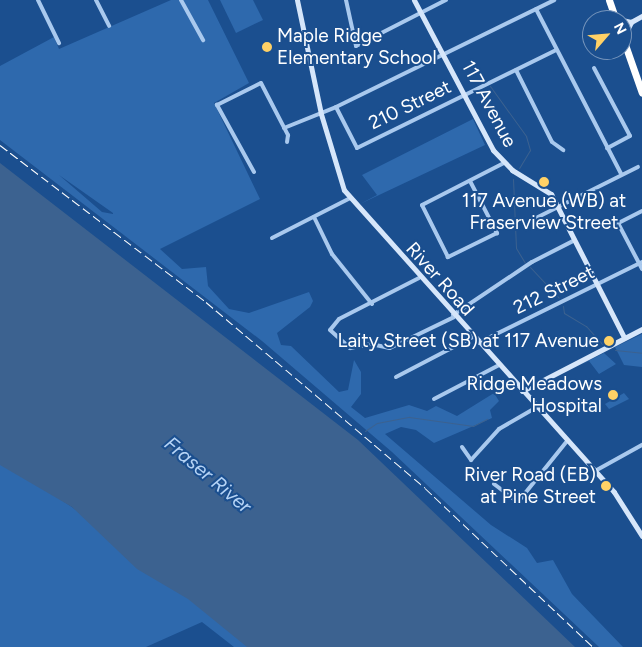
<!DOCTYPE html>
<html>
<head>
<meta charset="utf-8">
<style>
	body { margin:0 }
	#map { position:relative; width:642px; height:647px; overflow:hidden; background:#1b4f8f; font-family:Figtree,sans-serif }
	div>[style] { position:absolute }
	.green>* { inset:0; background:#2e69ad }
	.water>* { inset:0; background:#3c6290 }
	.stream>* { height:1px; margin:-0.5px; padding:0 0.5px; transform-origin:0.5px; border-radius:0.5px; background:#3c6290 }
	.street>* { height:4px; margin:-2px; padding:0 2px; transform-origin:2px; border-radius:2px; background:#a9c9ee }
	.secondary>* { height:5px; margin:-2.5px; padding:0 2.5px; transform-origin:2.5px; border-radius:2.5px; background:#d6e6fa }
	.highway>* { height:7px; margin:-3.5px; padding:0 3.5px; transform-origin:3.5px; border-radius:3.5px; background:#fff }
	.rail>* { height:1px; margin-top:-0.5px; transform-origin:0; background:repeating-linear-gradient(90deg,#fff 0 9px,transparent 0 13px) }
	.dots>* { width:14px; height:14px; translate:-50% -50%; box-sizing:border-box; border:2px solid #1b4f8f; border-radius:50% }
	span { translate:-50% -50%; white-space:nowrap; text-align:center; line-height:1.15; -webkit-text-stroke:4px #1b4f8f; paint-order:stroke }
	.poi-label { font-size:19px; color:#fff }
	.left { translate:0 -50%; text-align:left }
	.right { translate:-100% -50%; text-align:right }
	.street-label { font-size:19px; color:#fff }
	.water-label { font-size:20px; color:#b5d3f5; font-style:italic }
	.north { position:absolute; left:582px; top:10px; width:50px; height:50px; box-sizing:border-box; background:#1b4f8f; border:1px solid #7695bc; border-radius:50%; rotate:63deg; font-size:14px; font-weight:700; line-height:20px; text-align:center; color:#fff }
	.north::after { content:''; display:block; margin:auto; width:18px; height:22px; background:#ffd166; clip-path:polygon(50% 0,100% 100%,50% 72%,0 100%) }
</style>
</head>
<body>
<div id="map">
	<div class="green">
		<div style="clip-path:polygon(evenodd,171px 0,208px 0,249px 83px,214px 103px,260px 199px,160px 249px,182px 269px,206px 267px,208px 286px,229px 309px,249px 313px,309px 292px,313px 301px,310px 307px,277px 333px,281px 345px,291px 346px,339px 392px,348px 390px,354px 360px,361px 372px,361px 394px,351px 407px,365px 418px,409px 405px,427px 411px,436px 406px,457px 416px,494px 393px,499px 401px,490px 410px,492px 418px,434px 443px,416px 430px,401px 427px,385px 434px,491px 525px,527px 548px,537px 563px,553px 560px,572px 594px,623px 647px,599px 647px,392px 452px,262px 341px,0 140px,0 66px,54px 37px,59px 49px,171px 0,59px 175px,113px 213px,113px 214px,102px 212px,59px 175px)"></div>
		<div style="clip-path:polygon(220px 0,253px 0,263px 20px,236px 33px)"></div>
		<div style="clip-path:polygon(473px 119px,485px 145px,360px 204px,377px 195px,362px 175px)"></div>
		<div style="clip-path:polygon(642px 334px,642px 367px,624px 365px,615px 347px)"></div>
		<div style="clip-path:polygon(604px 353px,616px 364px,599px 374px,589px 361px,578px 366px)"></div>
		<div style="clip-path:polygon(624px 393px,629px 399px,609px 409px,605px 404px)"></div>
		<div style="clip-path:polygon(0 460px,72px 507px,253px 647px,234px 647px,202px 622px,146px 647px,0 647px)"></div>
	</div>
	<div class="water">
		<div style="clip-path:polygon(0 163px,358px 440px,575px 647px,247px 647px,188px 599px,137px 569px,72px 507px,0 465px)"></div>
	</div>
	<div class="stream">
		<div style="left:490px;top:86px;width:62px;rotate:54.2deg"></div>
		<div style="left:526px;top:136px;width:15px;rotate:74deg"></div>
		<div style="left:530px;top:150px;width:21px;rotate:121deg"></div>
		<div style="left:513px;top:179px;width:69px;rotate:87.5deg"></div>
		<div style="left:516px;top:248px;width:17px;rotate:59deg"></div>
		<div style="left:530px;top:267px;width:42px;rotate:46.9deg"></div>
		<div style="left:563px;top:306px;width:7px;rotate:82deg"></div>
		<div style="left:564px;top:313px;width:26px;rotate:31deg"></div>
		<div style="left:586px;top:326px;width:24px;rotate:48deg"></div>
		<div style="left:615px;top:350px;width:27px;rotate:6deg"></div>
		<div style="left:365px;top:431px;width:14px;rotate:-34deg"></div>
		<div style="left:377px;top:423px;width:33px;rotate:-11deg"></div>
		<div style="left:409px;top:417px;width:65px;rotate:8deg"></div>
		<div style="left:473px;top:426px;width:16px;rotate:-27deg"></div>
	</div>
	<div class="street">
		<div style="left:38px;top:0;width:48px;rotate:64deg"></div>
		<div style="left:96px;top:0;width:29px;rotate:63deg"></div>
		<div style="left:181px;top:0;width:46px;rotate:61.2deg"></div>
		<div style="left:346px;top:0;width:47px;rotate:77.7deg"></div>
		<div style="left:356px;top:46px;width:101px;rotate:-27.1deg"></div>
		<div style="left:536px;top:9px;width:186px;rotate:62.7deg"></div>
		<div style="left:594px;top:68px;width:77px;rotate:62.1deg"></div>
		<div style="left:630px;top:136px;width:26px;rotate:152deg"></div>
		<div style="left:516px;top:70px;width:80px;rotate:63.4deg"></div>
		<div style="left:552px;top:142px;width:14px;rotate:36deg"></div>
		<div style="left:336px;top:107px;width:46px;rotate:62.9deg"></div>
		<div style="left:357px;top:148px;width:222px;rotate:-26.2deg"></div>
		<div style="left:284px;top:128px;width:56px;rotate:-22deg"></div>
		<div style="left:336px;top:107px;width:243px;rotate:-26.1deg"></div>
		<div style="left:254px;top:172px;width:77px;rotate:-118.9deg"></div>
		<div style="left:217px;top:105px;width:49px;rotate:-26.6deg"></div>
		<div style="left:261px;top:83px;width:59px;rotate:62.6deg"></div>
		<div style="left:288px;top:135px;width:7px;rotate:98deg"></div>
		<div style="left:470px;top:181px;width:59px;rotate:62.6deg"></div>
		<div style="left:497px;top:233px;width:55px;rotate:153.9deg"></div>
		<div style="left:448px;top:257px;width:58px;rotate:-116.6deg"></div>
		<div style="left:422px;top:205px;width:92px;rotate:-27.1deg"></div>
		<div style="left:642px;top:211px;width:27px;rotate:153deg"></div>
		<div style="left:618px;top:223px;width:52px;rotate:62.4deg"></div>
		<div style="left:314px;top:217px;width:41px;rotate:64.1deg"></div>
		<div style="left:332px;top:254px;width:64px;rotate:51.3deg"></div>
		<div style="left:536px;top:218px;width:114px;rotate:-26.6deg"></div>
		<div style="left:272px;top:238px;width:88px;rotate:-27.1deg"></div>
		<div style="left:419px;top:278px;width:90px;rotate:152.9deg"></div>
		<div style="left:339px;top:319px;width:14px;rotate:129deg"></div>
		<div style="left:330px;top:330px;width:27px;rotate:42deg"></div>
		<div style="left:350px;top:348px;width:21px;rotate:-11deg"></div>
		<div style="left:371px;top:344px;width:19px;rotate:12deg"></div>
		<div style="left:390px;top:348px;width:71px;rotate:-25.8deg"></div>
		<div style="left:453px;top:315px;width:95px;rotate:-33.9deg"></div>
		<div style="left:532px;top:262px;width:48px;rotate:-27.1deg"></div>
		<div style="left:478px;top:343px;width:183px;rotate:-26.3deg"></div>
		<div style="left:396px;top:377px;width:87px;rotate:-27.5deg"></div>
		<div style="left:434px;top:399px;width:73px;rotate:-27.6deg"></div>
		<div style="left:462px;top:447px;width:16px;rotate:55deg"></div>
		<div style="left:471px;top:460px;width:42px;rotate:-47.9deg"></div>
		<div style="left:499px;top:429px;width:44px;rotate:-30.1deg"></div>
		<div style="left:595px;top:471px;width:54px;rotate:-29deg"></div>
		<div style="left:494px;top:484px;width:30px;rotate:37deg"></div>
		<div style="left:518px;top:502px;width:78px;rotate:-51.2deg"></div>
	</div>
	<div class="secondary">
		<div style="left:297px;top:0;width:116px;rotate:78.1deg"></div>
		<div style="left:321px;top:114px;width:79px;rotate:73.2deg"></div>
		<div style="left:344px;top:190px;width:405px;rotate:48.2deg"></div>
		<div style="left:614px;top:492px;width:52px;rotate:57.5deg"></div>
		<div style="left:414px;top:0;width:170px;rotate:62.2deg"></div>
		<div style="left:493px;top:150px;width:28px;rotate:46deg"></div>
		<div style="left:512px;top:170px;width:46px;rotate:31.6deg"></div>
		<div style="left:551px;top:194px;width:161px;rotate:63deg"></div>
		<div style="left:622px;top:20px;width:9px;rotate:13deg"></div>
		<div style="left:623px;top:38px;width:18px;rotate:-63deg"></div>
		<div style="left:631px;top:22px;width:13px;rotate:-29deg"></div>
		<div style="left:522px;top:391px;width:135px;rotate:-27.3deg"></div>
	</div>
	<div class="highway">
		<div style="left:609px;top:0;width:21px;rotate:71deg"></div>
		<div style="left:622px;top:36px;width:60px;rotate:70.7deg"></div>
	</div>
	<div class="rail">
		<div style="left:0;top:145px;width:259px;rotate:37.3deg"></div>
		<div style="left:206px;top:302px;width:287px;rotate:40.3deg"></div>
		<div style="left:425px;top:488px;width:231px;rotate:43.4deg"></div>
	</div>
	<div class="dots">
		<div style="left:267px;top:47px;background:#ffd166"></div>
		<div style="left:544px;top:182px;background:#ffd166"></div>
		<div style="left:609px;top:341px;background:#ffd166"></div>
		<div style="left:613px;top:395px;background:#ffd166"></div>
		<div style="left:606px;top:486px;background:#ffd166"></div>
	</div>
	<div class="poi-label">
		<span class="left" style="left:277px;top:47px">Maple Ridge<br>Elementary School</span>
		<span style="left:544px;top:212px">117 Avenue (WB) at<br>Fraserview Street</span>
		<span class="right" style="left:599px;top:341px">Laity Street (SB) at 117 Avenue</span>
		<span class="right" style="left:602px;top:395px">Ridge Meadows<br>Hospital</span>
		<span class="right" style="left:596px;top:486px">River Road (EB)<br>at Pine Street</span>
	</div>
	<div class="street-label">
		<span style="left:489px;top:104px;rotate:62deg">117 Avenue</span>
		<span style="left:410px;top:105px;rotate:-26deg">210 Street</span>
		<span style="left:440px;top:279px;rotate:48deg">River Road</span>
		<span style="left:554px;top:290px;rotate:-26deg">212 Street</span>
	</div>
	<div class="water-label">
		<span style="left:208px;top:475px;rotate:40deg">Fraser River</span>
	</div>
	<div class="north">N</div>
</div>
</body>
</html>
